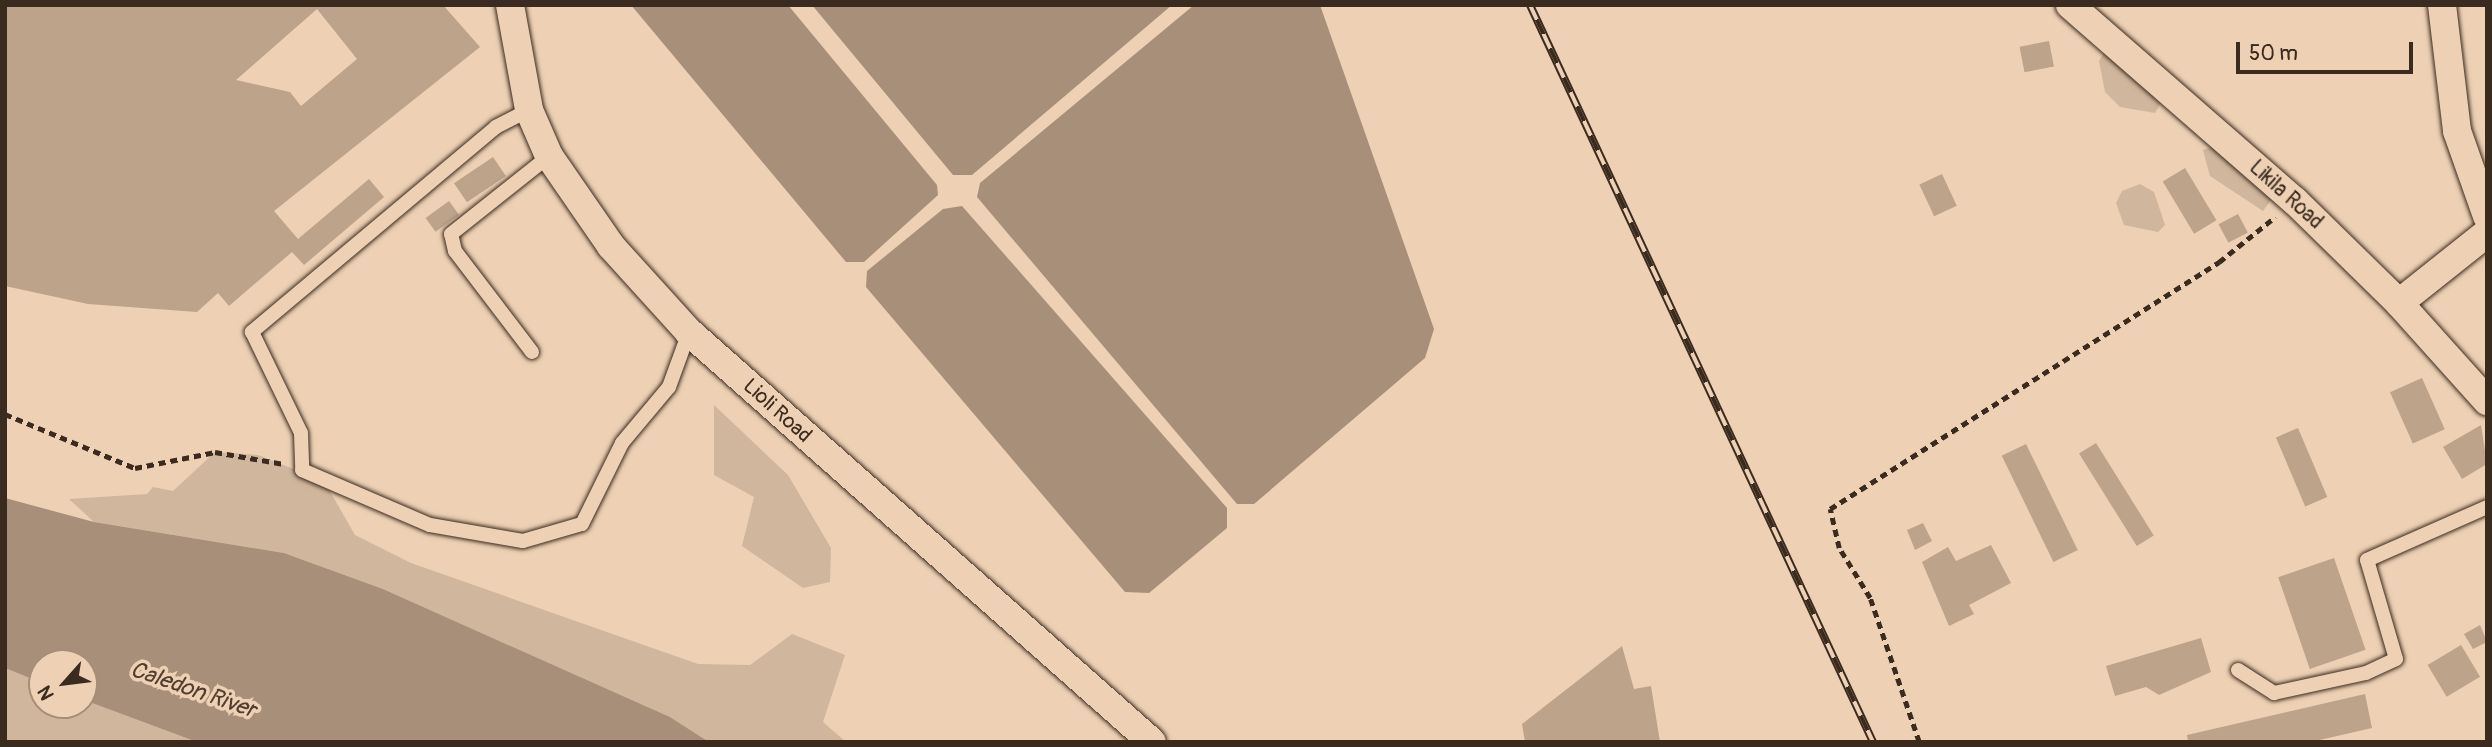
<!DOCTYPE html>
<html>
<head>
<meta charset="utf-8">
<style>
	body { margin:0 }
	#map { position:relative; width:2492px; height:747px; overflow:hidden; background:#eed1b4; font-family:Pangolin,sans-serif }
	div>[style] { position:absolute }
	.green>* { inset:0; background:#d0b69c }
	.water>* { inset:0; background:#a78f79 }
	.building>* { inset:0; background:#bca38a; transform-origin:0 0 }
	.path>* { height:4.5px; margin-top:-2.25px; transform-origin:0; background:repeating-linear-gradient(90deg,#3b2a1e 0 7px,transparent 0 12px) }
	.roads { filter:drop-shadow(0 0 2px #3b2a1e) drop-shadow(0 0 2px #3b2a1e) }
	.lane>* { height:14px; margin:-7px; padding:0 7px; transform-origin:7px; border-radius:7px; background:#eed1b4 }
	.street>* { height:28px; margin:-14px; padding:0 14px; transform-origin:14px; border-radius:14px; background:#eed1b4 }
	.rail>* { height:8px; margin-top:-4px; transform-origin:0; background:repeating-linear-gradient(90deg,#eed1b4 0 16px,#3b2a1e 0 32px); box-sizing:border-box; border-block:2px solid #3b2a1e }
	span { translate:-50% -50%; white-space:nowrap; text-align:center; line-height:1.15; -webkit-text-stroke:7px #eed1b4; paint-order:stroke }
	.street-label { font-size:21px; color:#3b2a1e }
	.water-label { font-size:23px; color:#513e30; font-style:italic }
	.frame { position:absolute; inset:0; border:7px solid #3b2a1e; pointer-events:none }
	.north { position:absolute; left:28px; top:649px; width:70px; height:70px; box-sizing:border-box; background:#eed1b4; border:2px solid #a68e78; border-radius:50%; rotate:242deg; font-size:19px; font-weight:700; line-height:28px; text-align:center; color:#3b2a1e }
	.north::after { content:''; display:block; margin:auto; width:24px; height:32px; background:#3b2a1e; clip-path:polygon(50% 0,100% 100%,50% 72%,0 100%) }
	.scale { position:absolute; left:2236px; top:42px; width:177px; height:32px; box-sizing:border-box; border:4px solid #3b2a1e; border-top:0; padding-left:9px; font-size:21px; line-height:24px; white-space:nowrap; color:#3b2a1e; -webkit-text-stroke:5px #eed1b4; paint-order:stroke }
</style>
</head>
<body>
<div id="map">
	<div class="green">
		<div style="clip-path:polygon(2107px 48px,2164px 97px,2155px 113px,2120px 107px,2105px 92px,2099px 61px)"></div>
		<div style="clip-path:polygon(2215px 146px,2271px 200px,2263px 211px,2210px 176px,2203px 150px)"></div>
		<div style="clip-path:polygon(2140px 184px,2154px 192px,2165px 225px,2158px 232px,2124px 225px,2116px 203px,2122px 191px)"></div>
		<div style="clip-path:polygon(714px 405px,788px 475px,831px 548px,830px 582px,803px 588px,742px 546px,754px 497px,714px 475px)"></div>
		<div style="clip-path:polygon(215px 452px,258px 455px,324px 481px,355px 535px,411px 563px,698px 664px,750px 665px,792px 634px,845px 655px,823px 722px,846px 742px,709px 742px,670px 717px,383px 589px,284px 553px,94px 522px,69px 499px,147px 494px,153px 487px,173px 491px)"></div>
		<div style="clip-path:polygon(5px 668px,42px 683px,42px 705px,84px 700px,197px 742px,5px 742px)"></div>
	</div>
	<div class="water">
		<div style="clip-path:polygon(631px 5px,788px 5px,937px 185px,938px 195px,864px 262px,846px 262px)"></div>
		<div style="clip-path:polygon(812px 5px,1172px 5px,972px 175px,953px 175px)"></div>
		<div style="clip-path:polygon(1194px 5px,1320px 5px,1434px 329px,1425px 358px,1254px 504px,1237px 504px,977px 197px,980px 183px)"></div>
		<div style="clip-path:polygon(962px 206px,1227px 508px,1227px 528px,1149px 593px,1125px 592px,866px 287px,867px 271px,943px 209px)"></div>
		<div style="clip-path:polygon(5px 498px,94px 522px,284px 553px,383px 589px,670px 717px,709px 742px,197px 742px,84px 700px,84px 663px,42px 663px,42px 683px,5px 668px)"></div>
	</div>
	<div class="building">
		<div style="clip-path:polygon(evenodd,5px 5px,443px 5px,480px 47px,274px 211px,298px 239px,369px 179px,384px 197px,304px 265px,292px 252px,229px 306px,218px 293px,197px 312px,88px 304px,5px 286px,5px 5px,317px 9px,357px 59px,301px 106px,290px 92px,236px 80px,317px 9px)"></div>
		<div style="left:2049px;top:41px;width:26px;height:30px;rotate:79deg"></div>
		<div style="left:493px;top:157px;width:23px;height:47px;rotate:56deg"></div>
		<div style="left:2185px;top:168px;width:61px;height:26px;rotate:59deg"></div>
		<div style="left:1942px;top:174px;width:35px;height:25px;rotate:65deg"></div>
		<div style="left:449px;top:201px;width:17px;height:29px;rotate:54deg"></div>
		<div style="left:2238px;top:214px;width:21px;height:22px;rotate:62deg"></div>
		<div style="left:2422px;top:378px;width:56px;height:35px;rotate:66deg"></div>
		<div style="clip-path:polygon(2481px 425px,2487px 464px,2462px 479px,2443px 447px)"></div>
		<div style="left:2298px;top:428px;width:75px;height:24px;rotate:67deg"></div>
		<div style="left:2096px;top:443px;width:109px;height:20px;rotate:58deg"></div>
		<div style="left:2026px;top:444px;width:118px;height:27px;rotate:64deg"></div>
		<div style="clip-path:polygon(1923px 523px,1932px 541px,1915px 550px,1907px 530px)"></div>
		<div style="clip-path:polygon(1991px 545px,2011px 583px,1969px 605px,1974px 614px,1949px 626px,1922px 562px,1948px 547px,1956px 561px)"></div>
		<div style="left:2334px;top:558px;width:97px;height:59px;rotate:71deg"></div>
		<div style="clip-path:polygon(2480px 625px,2487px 642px,2473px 649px,2464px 634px)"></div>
		<div style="clip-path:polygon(2201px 638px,2211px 672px,2159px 695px,2146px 687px,2115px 696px,2106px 666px)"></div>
		<div style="left:2461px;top:645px;width:37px;height:39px;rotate:59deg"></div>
		<div style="clip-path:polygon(1622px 646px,1634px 689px,1651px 686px,1660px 742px,1525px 742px,1522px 724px)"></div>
		<div style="clip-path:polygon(2365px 694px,2372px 728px,2311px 742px,2188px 742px,2187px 735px)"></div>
	</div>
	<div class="path">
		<div style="left:5px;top:414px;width:141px;rotate:22.6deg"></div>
		<div style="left:135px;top:468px;width:82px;rotate:-11.3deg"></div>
		<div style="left:215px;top:452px;width:70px;rotate:9.9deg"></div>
		<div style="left:1919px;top:742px;width:152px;rotate:-108.8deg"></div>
		<div style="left:1870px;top:598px;width:59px;rotate:-121.8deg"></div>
		<div style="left:1839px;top:548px;width:40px;rotate:-103deg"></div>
		<div style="left:1830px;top:509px;width:461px;rotate:-32.4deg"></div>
		<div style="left:2219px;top:262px;width:72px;rotate:-38.8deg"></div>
	</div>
	<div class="roads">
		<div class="lane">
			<div style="left:529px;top:110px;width:37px;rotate:153deg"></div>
			<div style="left:496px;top:127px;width:319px;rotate:140deg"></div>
			<div style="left:252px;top:332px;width:112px;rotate:64.1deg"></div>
			<div style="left:301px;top:433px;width:37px;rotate:88deg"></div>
			<div style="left:302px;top:470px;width:139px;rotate:23.3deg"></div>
			<div style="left:430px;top:525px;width:94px;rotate:9.8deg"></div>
			<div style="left:523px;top:541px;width:61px;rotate:-16.1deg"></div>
			<div style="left:582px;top:524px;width:90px;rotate:-63.7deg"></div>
			<div style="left:622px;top:443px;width:73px;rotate:-50deg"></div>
			<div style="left:669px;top:387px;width:59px;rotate:-70deg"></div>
			<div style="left:532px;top:352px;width:127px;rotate:-127.3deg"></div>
			<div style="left:455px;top:251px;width:17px;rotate:-103deg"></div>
			<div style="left:451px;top:234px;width:125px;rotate:-38.5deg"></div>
			<div style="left:2238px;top:670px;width:43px;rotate:32.6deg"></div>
			<div style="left:2274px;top:693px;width:94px;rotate:-12.3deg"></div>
			<div style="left:2366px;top:673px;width:33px;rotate:-25deg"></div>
			<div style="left:2396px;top:659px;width:103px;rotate:-106.3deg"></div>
			<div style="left:2367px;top:560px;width:131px;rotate:-23.8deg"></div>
		</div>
		<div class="street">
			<div style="left:510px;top:5px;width:107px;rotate:79.7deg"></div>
			<div style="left:529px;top:110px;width:50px;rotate:66.5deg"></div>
			<div style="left:549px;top:156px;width:109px;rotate:55.4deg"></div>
			<div style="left:611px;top:246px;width:116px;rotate:47.8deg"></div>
			<div style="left:689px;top:332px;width:618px;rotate:41.53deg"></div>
			<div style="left:2070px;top:5px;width:298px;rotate:41.1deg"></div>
			<div style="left:2295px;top:201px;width:146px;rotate:44.4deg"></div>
			<div style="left:2399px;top:303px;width:132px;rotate:48.1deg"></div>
			<div style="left:2442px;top:5px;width:127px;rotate:83.2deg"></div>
			<div style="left:2457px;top:131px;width:90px;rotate:70.6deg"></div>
			<div style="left:2399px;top:303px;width:112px;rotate:-38.5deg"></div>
		</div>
	</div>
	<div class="rail">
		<div style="left:1530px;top:5px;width:813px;rotate:65.04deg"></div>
	</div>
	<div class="street-label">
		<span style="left:2286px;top:195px;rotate:42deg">Likila Road</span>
		<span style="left:777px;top:411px;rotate:42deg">Lioli Road</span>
	</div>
	<div class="water-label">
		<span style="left:193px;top:690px;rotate:19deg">Caledon River</span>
	</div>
	<div class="frame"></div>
	<div class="north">N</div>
	<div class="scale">50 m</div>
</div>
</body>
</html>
